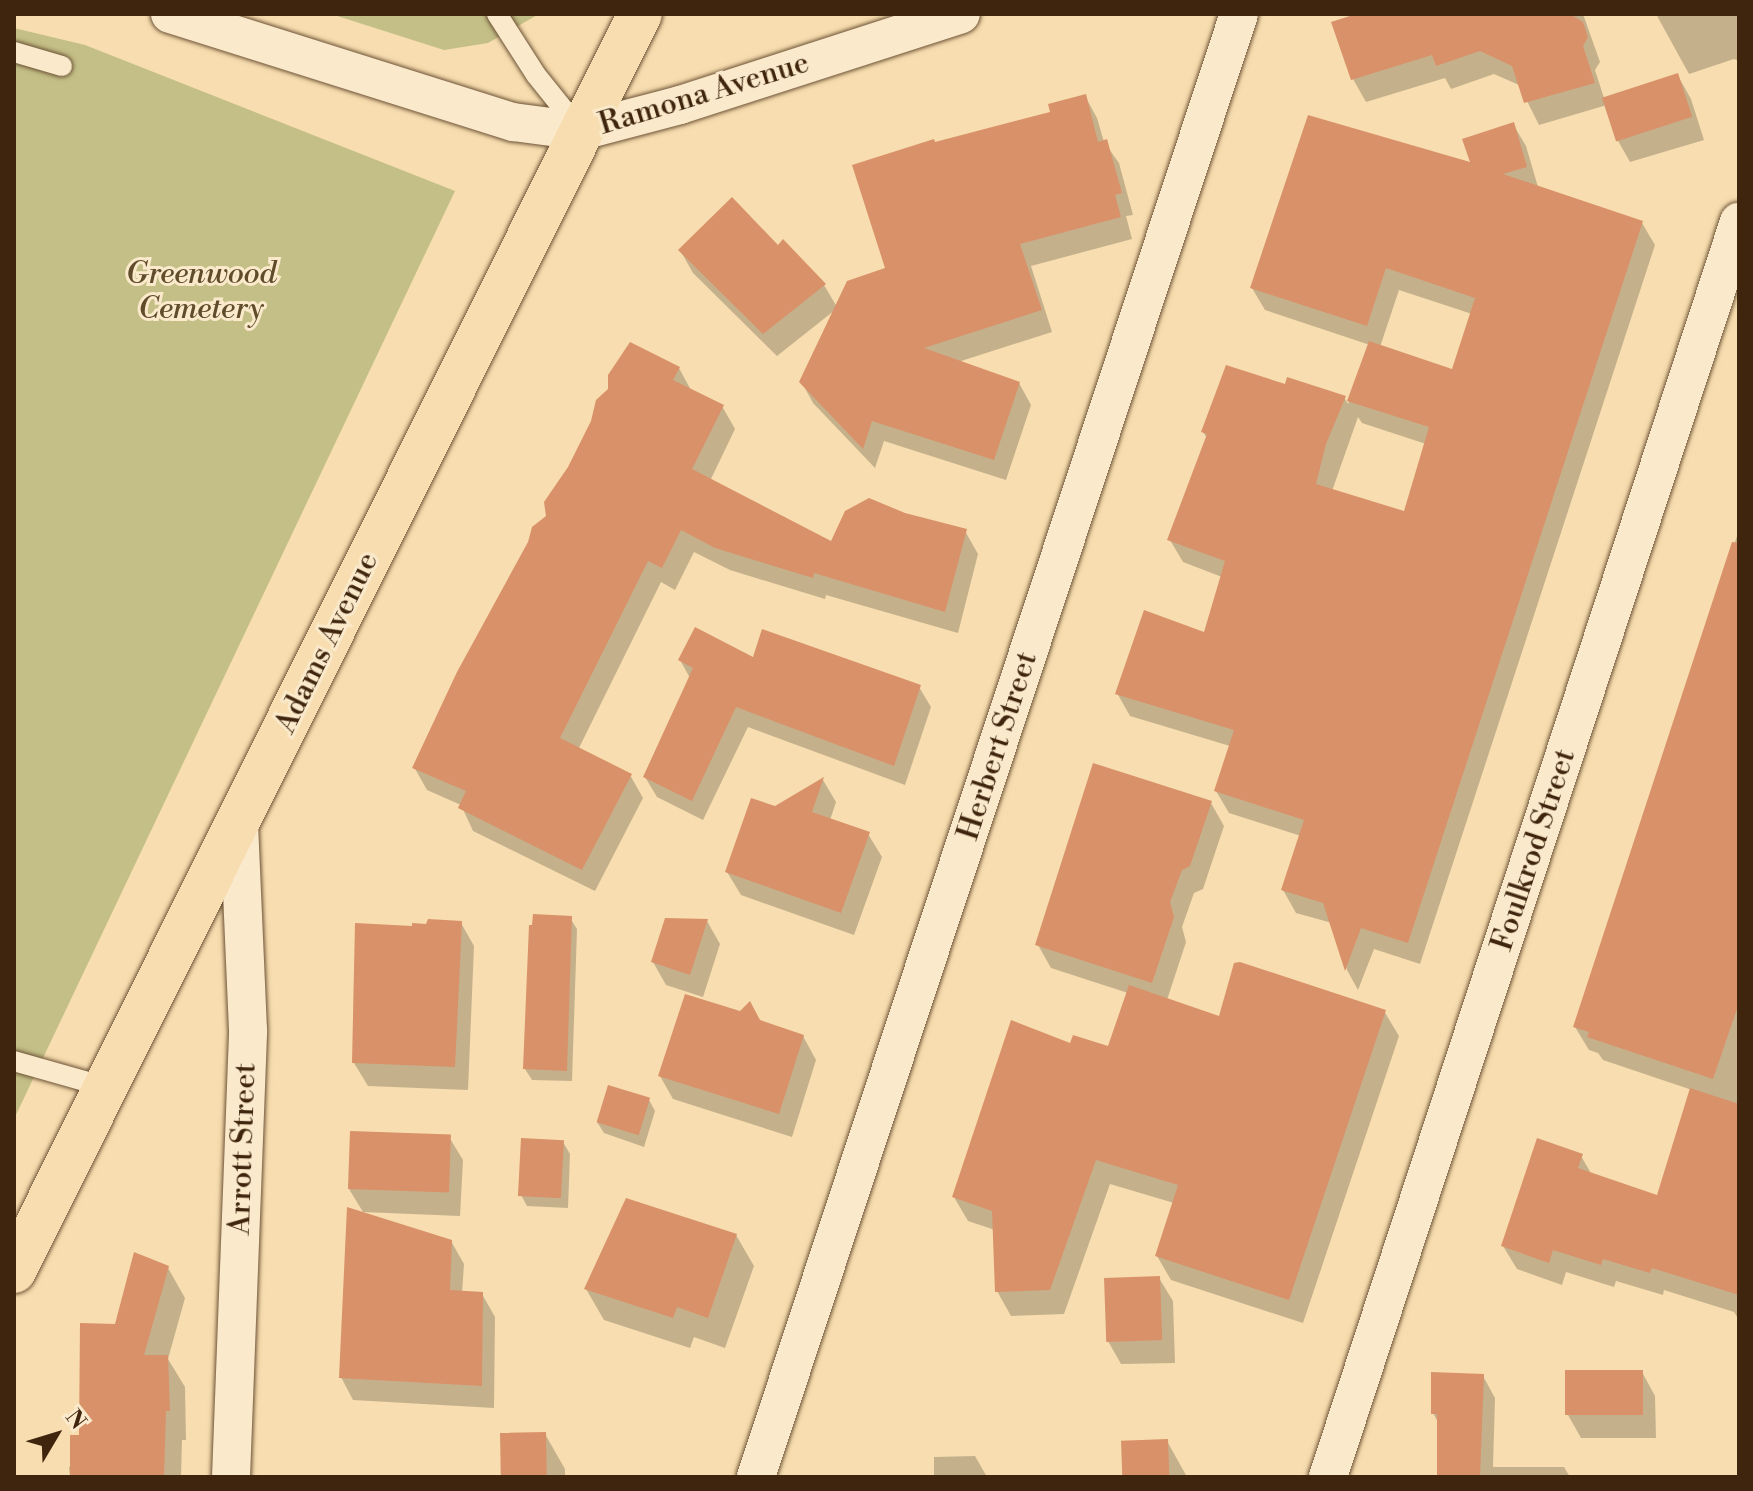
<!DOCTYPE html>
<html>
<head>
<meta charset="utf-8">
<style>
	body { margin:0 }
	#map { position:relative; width:1753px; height:1491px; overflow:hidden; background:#f7ddaf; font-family:"Libre Bodoni",serif }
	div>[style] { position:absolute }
	.green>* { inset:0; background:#c3bf86 }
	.shadow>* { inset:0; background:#0003 }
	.building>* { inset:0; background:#d99169; transform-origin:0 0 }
	.roads { filter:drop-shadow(0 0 2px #6d5336) drop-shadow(0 0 2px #6d5336) }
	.service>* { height:20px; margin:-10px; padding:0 10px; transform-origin:10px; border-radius:10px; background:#fae9cb }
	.minor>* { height:38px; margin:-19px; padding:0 19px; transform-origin:19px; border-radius:19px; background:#fae9cb }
	.primary>* { height:44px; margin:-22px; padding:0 22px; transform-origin:22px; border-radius:22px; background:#f7ddaf }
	span { translate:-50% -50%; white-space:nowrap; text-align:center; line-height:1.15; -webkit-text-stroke:6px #fae9cb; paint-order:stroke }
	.street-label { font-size:30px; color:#3f250d }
	.park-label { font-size:30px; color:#604c2b; font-style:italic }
	.frame { position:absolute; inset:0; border:16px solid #3f250d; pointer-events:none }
	.north { position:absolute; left:16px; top:1395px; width:80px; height:80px; -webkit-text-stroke:6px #fae9cb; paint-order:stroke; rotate:52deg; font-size:22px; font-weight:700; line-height:32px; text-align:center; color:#3f250d }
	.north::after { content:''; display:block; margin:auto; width:28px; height:36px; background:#3f250d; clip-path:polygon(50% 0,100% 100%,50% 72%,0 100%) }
</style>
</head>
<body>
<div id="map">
	<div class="green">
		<div style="clip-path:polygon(331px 14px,539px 14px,488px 43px,444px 50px)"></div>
		<div style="clip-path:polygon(14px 28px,85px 45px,455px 191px,14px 1119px)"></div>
	</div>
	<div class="shadow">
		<div style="clip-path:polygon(1362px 14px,1583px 14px,1600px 62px,1595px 70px,1604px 98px,1678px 76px,1691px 99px,1704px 140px,1630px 162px,1617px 139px,1607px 105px,1539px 125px,1519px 85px,1494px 74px,1451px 89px,1445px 78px,1366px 102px,1353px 79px)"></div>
		<div style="clip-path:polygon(1656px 14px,1739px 14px,1739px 61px,1734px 59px,1689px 74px)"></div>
		<div style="clip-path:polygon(1085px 96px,1097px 118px,1104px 142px,1119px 163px,1133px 215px,1126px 216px,1132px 239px,1031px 266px,1052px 332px,958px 362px,1019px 383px,1031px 405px,1006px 480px,884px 441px,875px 468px,813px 403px,801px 381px,835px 310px,777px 356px,693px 273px,680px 250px,778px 248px,824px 285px,837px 307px,888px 270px,935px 144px,1052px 113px)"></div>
		<div style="clip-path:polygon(evenodd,1513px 124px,1526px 146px,1538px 187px,1642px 223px,1655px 245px,1420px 964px,1374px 949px,1358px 990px,1347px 970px,1332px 923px,1296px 913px,1283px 890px,1301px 836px,1229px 813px,1216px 791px,1230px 746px,1130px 716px,1117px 693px,1205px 634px,1222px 577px,1183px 562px,1170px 540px,1207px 438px,1203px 432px,1286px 386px,1344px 397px,1348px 404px,1370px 345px,1265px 310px,1252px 288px,1473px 165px,1513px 124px,1399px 290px,1472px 314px,1453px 371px,1380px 347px,1399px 290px,1513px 124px,1358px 417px,1362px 423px,1426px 444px,1405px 513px,1332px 491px,1358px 417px)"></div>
		<div style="clip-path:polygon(679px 368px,692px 392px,722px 406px,735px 429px,710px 481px,832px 544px,904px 515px,965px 531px,978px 554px,958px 633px,826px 595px,825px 599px,730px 570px,694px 552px,675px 590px,661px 582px,578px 750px,630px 775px,643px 798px,595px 891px,473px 831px,461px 805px,427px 790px,414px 767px,548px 517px)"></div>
		<div style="clip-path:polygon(1739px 530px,1739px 1320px,1734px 1312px,1664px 1290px,1663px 1295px,1616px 1281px,1614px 1287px,1566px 1272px,1562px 1285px,1517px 1269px,1503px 1246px,1581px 1156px,1592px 1175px,1658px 1197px,1692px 1090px,1603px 1060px,1598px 1053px,1589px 1050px,1575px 1027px)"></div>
		<div style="clip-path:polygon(680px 660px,755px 660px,919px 687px,931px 707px,905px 785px,748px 727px,703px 820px,657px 797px,645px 777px,690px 678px)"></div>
		<div style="clip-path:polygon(823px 780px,836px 802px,830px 820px,868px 834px,882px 857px,854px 935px,741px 895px,727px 872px,775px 808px)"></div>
		<div style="clip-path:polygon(1211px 803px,1224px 826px,1203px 889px,1194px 893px,1182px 927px,1186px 942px,1167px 1000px,1220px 1018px,1384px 1011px,1399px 1036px,1303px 1323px,1171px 1280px,1157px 1256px,1174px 1203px,1110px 1184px,1064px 1314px,1011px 1316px,997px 1291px,995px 1230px,968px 1221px,954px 1197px,1072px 1045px,1110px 1049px,1128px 993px,1051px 968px,1038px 945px)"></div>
		<div style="clip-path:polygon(570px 918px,577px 929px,572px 1081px,532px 1080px,525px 1069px)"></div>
		<div style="clip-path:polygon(707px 921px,720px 944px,703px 997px,666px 985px,653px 962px)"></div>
		<div style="clip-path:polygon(461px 923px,474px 946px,468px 1090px,368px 1086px,354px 1063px,414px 928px)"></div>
		<div style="clip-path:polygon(760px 1022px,803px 1036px,816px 1060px,792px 1137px,673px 1099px,660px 1076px)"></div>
		<div style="clip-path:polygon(649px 1100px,655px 1111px,644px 1147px,604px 1133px,597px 1122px)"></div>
		<div style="clip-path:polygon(449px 1137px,463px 1160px,460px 1216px,363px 1212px,349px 1189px)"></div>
		<div style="clip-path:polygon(563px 1142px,570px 1154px,568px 1208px,527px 1206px,521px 1195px)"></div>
		<div style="clip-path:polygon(736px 1235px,754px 1266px,725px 1348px,694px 1337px,690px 1348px,604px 1320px,586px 1289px)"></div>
		<div style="clip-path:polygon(451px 1241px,464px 1264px,462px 1293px,482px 1294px,495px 1317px,494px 1408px,353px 1400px,341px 1377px)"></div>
		<div style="clip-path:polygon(168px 1268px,185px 1298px,168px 1359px,185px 1387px,186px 1440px,182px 1440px,181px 1477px,70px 1477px,69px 1467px,72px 1467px,117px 1326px)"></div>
		<div style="clip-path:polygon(1159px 1278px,1173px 1301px,1175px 1363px,1121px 1364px,1108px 1341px)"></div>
		<div style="clip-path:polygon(1642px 1372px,1655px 1396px,1656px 1438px,1581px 1438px,1568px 1415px)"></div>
		<div style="clip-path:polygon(1483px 1376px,1495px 1398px,1493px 1467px,1564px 1467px,1570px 1477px,1439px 1477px,1439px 1424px,1433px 1413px)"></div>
		<div style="clip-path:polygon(545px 1434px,565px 1469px,565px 1477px,502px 1477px)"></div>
		<div style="clip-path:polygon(1167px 1441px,1187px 1477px,1124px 1477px)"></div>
		<div style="clip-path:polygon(975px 1456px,987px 1477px,934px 1477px,934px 1457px)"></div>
	</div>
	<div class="building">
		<div style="clip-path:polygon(1356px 14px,1570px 14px,1583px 22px,1588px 37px,1583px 46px,1595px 83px,1524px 103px,1512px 66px,1480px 51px,1436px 66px,1432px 55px,1351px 80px,1331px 22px)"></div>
		<div style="left:1678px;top:73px;width:46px;height:80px;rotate:72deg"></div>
		<div style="clip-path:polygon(1086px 94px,1098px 142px,1107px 139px,1122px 193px,1115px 195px,1121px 217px,1020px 244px,1042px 310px,924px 348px,1020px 382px,994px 460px,872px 421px,863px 449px,799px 382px,847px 281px,885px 268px,852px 165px,934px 139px,935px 142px,1050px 112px,1048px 104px)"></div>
		<div style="clip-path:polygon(1308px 115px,1470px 162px,1462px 139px,1514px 122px,1527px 167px,1503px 174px,1643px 221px,1408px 943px,1361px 928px,1345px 971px,1323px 903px,1281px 890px,1304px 820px,1214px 791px,1234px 730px,1115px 694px,1144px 610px,1204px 632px,1225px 561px,1167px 540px,1207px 434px,1201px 432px,1226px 365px,1285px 384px,1287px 377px,1346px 396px,1326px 444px,1316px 484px,1404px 511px,1429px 427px,1347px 401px,1369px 341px,1452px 369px,1475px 298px,1386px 268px,1367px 326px,1250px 288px)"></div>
		<div style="clip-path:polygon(732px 197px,778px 245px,783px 239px,826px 284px,763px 334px,678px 250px)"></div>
		<div style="clip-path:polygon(630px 342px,680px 367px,673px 380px,724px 405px,692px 469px,831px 541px,845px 511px,869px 498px,905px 513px,967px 529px,945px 612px,814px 573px,813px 578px,715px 548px,681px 530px,662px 568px,648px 561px,560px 738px,632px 774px,582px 870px,458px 808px,466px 791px,412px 768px,457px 672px,528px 542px,532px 527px,546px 516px,544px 502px,568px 467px,591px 421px,596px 400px,608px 389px,608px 375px)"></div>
		<div style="clip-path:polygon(1732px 542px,1739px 543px,1739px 1003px,1713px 1079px,1587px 1037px,1589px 1032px,1573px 1027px)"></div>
		<div style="clip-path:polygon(695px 627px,753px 657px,762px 629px,921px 685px,894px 766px,736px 707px,692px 801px,643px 777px,693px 668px,678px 660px)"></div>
		<div style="clip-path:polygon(1093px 763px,1212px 801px,1190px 866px,1182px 870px,1170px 902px,1174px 917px,1152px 983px,1035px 945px)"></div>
		<div style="clip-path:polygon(824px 777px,812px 812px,870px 832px,841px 913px,725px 872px,751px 798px,775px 806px)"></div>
		<div style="clip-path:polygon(533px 914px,572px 916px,567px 1071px,523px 1069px,529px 925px,532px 925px)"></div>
		<div style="clip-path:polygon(665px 918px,708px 919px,690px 975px,651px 962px)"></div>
		<div style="clip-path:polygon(428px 919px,462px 921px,455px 1067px,352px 1063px,355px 923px,412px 926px,412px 923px,426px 924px)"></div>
		<div style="clip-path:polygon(1240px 962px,1386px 1010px,1289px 1300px,1155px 1256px,1178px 1185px,1096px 1160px,1050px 1290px,995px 1292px,992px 1211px,952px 1197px,1011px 1020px,1070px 1043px,1073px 1035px,1108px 1046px,1129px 985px,1219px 1016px,1234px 963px)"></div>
		<div style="clip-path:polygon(685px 994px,740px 1011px,750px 1001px,760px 1020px,804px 1035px,779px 1114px,658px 1076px)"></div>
		<div style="left:608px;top:1085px;width:44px;height:39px;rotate:17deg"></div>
		<div style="clip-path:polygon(1690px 1088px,1739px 1104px,1739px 1295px,1652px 1268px,1650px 1273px,1603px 1259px,1601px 1265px,1553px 1250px,1549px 1263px,1501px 1246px,1537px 1138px,1583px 1154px,1578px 1168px,1657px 1195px)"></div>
		<div style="left:350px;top:1131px;width:101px;height:58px;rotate:2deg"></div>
		<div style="left:521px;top:1138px;width:43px;height:58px;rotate:3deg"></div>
		<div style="clip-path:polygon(626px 1198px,737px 1234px,708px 1318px,677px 1307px,673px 1318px,584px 1289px)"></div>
		<div style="clip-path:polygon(347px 1207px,452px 1240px,450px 1290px,483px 1292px,482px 1386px,339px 1378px)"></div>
		<div style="clip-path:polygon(134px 1252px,169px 1266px,144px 1355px,168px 1355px,170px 1411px,166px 1411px,164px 1477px,70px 1477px,70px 1435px,79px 1435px,80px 1323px,115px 1324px)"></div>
		<div style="left:1160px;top:1276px;width:64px;height:56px;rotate:88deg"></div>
		<div style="left:1643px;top:1370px;width:45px;height:78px;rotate:90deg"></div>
		<div style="clip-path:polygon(1431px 1372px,1484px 1374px,1480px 1477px,1437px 1477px,1437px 1414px,1431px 1414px)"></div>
		<div style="left:546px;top:1432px;width:45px;height:46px;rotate:89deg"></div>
		<div style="left:1168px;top:1439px;width:38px;height:47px;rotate:88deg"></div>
	</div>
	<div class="roads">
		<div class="service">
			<div style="left:497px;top:14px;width:72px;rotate:57.4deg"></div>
			<div style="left:536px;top:75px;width:72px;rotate:51.2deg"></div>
			<div style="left:14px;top:52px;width:50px;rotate:16.3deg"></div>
			<div style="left:14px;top:1061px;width:96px;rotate:15.8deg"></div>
		</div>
		<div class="minor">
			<div style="left:170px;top:14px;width:360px;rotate:17.5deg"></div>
			<div style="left:513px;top:122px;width:69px;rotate:7.5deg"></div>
			<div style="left:581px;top:131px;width:102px;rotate:-14.7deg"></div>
			<div style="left:680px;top:105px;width:295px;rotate:-17.9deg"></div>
			<div style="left:231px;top:1477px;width:447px;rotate:-87.8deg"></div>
			<div style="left:248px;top:1030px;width:208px;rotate:-92.5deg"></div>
			<div style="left:756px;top:1477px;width:1541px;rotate:-71.73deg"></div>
			<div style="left:1328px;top:1477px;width:1321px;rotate:-71.87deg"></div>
		</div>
		<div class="primary">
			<div style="left:14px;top:1271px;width:1404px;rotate:-63.53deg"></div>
		</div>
	</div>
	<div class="street-label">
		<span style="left:704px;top:94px;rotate:-17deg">Ramona Avenue</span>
		<span style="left:327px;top:643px;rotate:-64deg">Adams Avenue</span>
		<span style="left:998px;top:746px;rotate:-72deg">Herbert Street</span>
		<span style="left:1534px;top:850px;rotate:-72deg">Foulkrod Street</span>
		<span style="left:243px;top:1149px;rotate:-88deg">Arrott Street</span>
	</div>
	<div class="park-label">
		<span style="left:201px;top:291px">Greenwood<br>Cemetery</span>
	</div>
	<div class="frame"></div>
	<div class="north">N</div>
</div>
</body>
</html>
